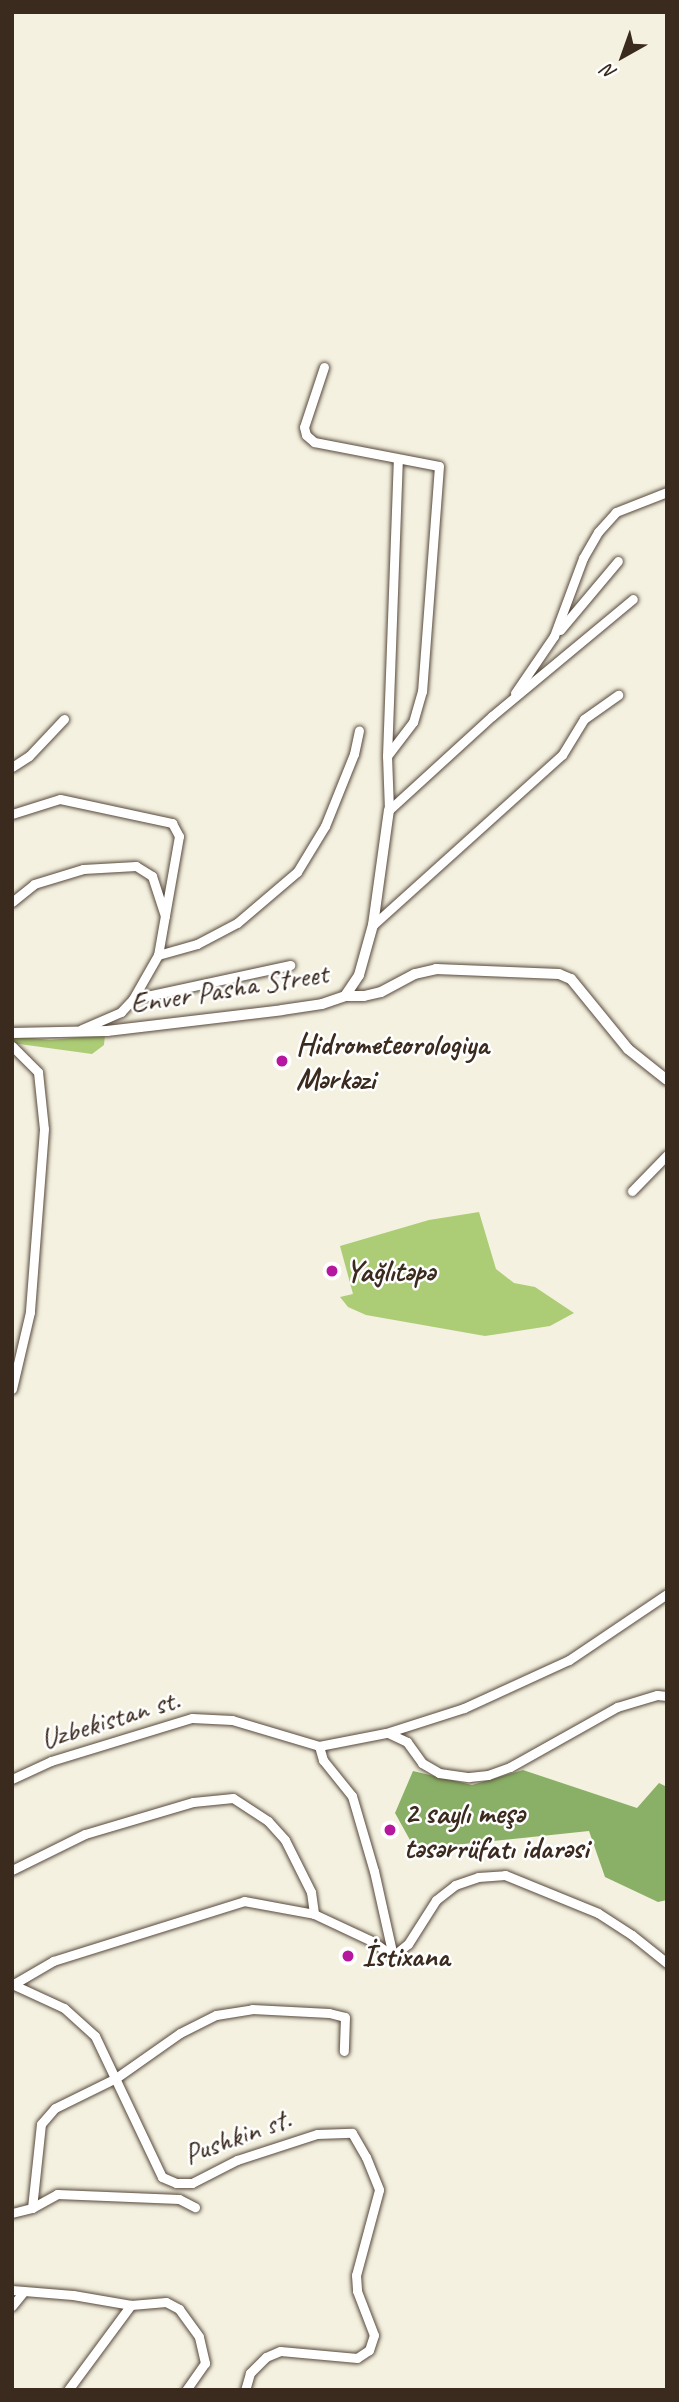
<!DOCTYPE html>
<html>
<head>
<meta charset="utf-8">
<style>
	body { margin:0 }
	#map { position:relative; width:679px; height:2402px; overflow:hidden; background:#f4f1e0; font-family:Caveat,sans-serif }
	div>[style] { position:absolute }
	.green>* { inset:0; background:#accd75 }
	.forest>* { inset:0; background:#89b066 }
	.roads { filter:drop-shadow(0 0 2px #57483b) drop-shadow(0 0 2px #57483b) }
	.minor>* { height:9px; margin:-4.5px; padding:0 4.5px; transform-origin:4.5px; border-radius:4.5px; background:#fff }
	.tertiary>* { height:10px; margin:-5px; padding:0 5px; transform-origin:5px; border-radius:5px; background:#fff }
	.dots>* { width:19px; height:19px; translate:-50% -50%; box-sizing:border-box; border:4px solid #fff; border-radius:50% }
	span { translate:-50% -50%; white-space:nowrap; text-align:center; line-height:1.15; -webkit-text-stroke:5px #fff; paint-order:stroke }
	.street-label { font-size:30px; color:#3b2a1e }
	.poi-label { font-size:30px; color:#3b2a1e; font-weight:700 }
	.left { translate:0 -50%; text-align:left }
	.frame { position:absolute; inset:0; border:14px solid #3b2a1e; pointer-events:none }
	.north { position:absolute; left:588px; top:21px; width:70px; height:70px; -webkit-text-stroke:5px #fff; paint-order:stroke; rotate:220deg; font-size:19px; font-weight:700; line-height:28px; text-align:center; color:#3b2a1e }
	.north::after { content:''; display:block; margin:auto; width:24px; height:32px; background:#3b2a1e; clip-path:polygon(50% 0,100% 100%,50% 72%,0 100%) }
</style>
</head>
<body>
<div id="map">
	<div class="green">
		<div style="clip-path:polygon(105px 1035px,104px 1045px,92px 1054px,12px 1043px,12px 1036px,50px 1040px)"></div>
		<div style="clip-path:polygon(479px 1212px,496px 1269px,514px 1283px,535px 1287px,574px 1313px,550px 1326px,485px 1336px,366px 1315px,348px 1307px,340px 1297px,353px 1294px,340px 1246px,429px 1220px)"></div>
	</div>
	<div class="forest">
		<div style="clip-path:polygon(523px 1770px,637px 1808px,659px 1783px,667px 1787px,667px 1900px,658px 1902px,605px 1877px,589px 1831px,415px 1849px,395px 1813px,413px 1771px,472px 1785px)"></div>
	</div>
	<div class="roads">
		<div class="minor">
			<div style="left:324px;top:367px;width:63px;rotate:108.4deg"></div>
			<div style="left:304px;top:427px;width:8px;rotate:76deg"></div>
			<div style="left:306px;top:435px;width:11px;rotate:41deg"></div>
			<div style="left:314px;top:442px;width:127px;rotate:10.9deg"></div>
			<div style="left:439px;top:466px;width:226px;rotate:94.3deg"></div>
			<div style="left:422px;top:691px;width:32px;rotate:106deg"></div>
			<div style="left:413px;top:722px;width:43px;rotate:127.4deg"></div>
			<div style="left:560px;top:630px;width:90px;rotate:-50deg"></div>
			<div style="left:515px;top:693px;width:69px;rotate:-55.6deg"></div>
			<div style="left:554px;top:636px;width:83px;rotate:-69.6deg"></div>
			<div style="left:583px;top:558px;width:30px;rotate:-60deg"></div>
			<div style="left:598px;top:532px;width:27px;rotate:-48deg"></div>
			<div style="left:616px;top:512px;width:55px;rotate:-21.4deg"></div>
			<div style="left:12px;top:767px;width:20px;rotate:-33deg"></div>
			<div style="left:29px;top:756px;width:51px;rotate:-46.6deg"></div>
			<div style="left:389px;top:810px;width:54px;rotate:-92.1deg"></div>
			<div style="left:387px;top:756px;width:296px;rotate:-87.9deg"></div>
			<div style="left:389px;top:810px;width:139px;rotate:-42.4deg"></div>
			<div style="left:492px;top:716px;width:183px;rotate:-39.7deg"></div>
			<div style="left:12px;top:814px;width:50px;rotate:-17.4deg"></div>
			<div style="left:60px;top:799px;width:115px;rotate:12.1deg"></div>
			<div style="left:172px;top:823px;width:15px;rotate:62deg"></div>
			<div style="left:179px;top:836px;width:121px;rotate:100deg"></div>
			<div style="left:158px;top:955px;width:51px;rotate:119.6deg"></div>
			<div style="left:133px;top:999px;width:18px;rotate:133deg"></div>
			<div style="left:121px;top:1012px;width:43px;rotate:156.4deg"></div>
			<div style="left:12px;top:902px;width:28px;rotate:-39deg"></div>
			<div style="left:34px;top:884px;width:51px;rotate:-17deg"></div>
			<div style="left:83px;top:869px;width:53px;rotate:-3.2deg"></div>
			<div style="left:136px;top:866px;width:19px;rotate:32deg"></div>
			<div style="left:152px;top:876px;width:42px;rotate:72deg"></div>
			<div style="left:373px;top:925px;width:254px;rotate:-42deg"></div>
			<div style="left:562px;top:755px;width:42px;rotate:-58.6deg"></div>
			<div style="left:584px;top:719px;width:42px;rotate:-35.2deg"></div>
			<div style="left:158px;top:955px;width:41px;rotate:-15.8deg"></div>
			<div style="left:197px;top:944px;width:45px;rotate:-27.7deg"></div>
			<div style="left:237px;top:923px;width:79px;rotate:-40.4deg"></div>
			<div style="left:297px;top:872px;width:54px;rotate:-58.7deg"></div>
			<div style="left:325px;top:826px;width:78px;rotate:-68.1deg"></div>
			<div style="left:354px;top:754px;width:24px;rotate:-78deg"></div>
			<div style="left:133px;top:999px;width:161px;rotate:-12.2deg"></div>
			<div style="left:12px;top:1046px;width:37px;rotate:45deg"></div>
			<div style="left:38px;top:1072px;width:57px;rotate:84deg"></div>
			<div style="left:44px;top:1129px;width:184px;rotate:94.4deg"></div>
			<div style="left:30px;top:1312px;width:79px;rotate:103.2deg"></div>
			<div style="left:632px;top:1191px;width:50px;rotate:-45.8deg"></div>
			<div style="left:388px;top:1733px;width:21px;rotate:25deg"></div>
			<div style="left:407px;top:1742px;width:26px;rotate:54deg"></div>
			<div style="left:422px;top:1763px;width:20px;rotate:30deg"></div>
			<div style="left:439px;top:1773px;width:30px;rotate:8deg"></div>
			<div style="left:469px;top:1777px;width:19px;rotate:-6deg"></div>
			<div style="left:488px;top:1775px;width:23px;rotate:-20deg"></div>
			<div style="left:510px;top:1767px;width:123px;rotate:-29.3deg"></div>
			<div style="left:617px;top:1707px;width:42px;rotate:-16.7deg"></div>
			<div style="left:657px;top:1695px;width:10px;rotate:6deg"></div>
			<div style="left:319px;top:1746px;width:15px;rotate:74deg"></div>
			<div style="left:323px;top:1760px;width:46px;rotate:51.1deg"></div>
			<div style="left:352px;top:1796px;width:78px;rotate:73.7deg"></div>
			<div style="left:374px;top:1871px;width:87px;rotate:77.4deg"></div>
			<div style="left:12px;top:1779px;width:43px;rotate:-24.8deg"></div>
			<div style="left:51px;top:1761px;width:147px;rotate:-17deg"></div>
			<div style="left:192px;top:1718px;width:40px;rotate:2.9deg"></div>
			<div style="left:232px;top:1720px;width:91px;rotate:16.6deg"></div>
			<div style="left:319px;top:1746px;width:68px;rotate:-11deg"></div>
			<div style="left:386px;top:1733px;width:82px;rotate:-17.8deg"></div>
			<div style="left:464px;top:1708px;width:115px;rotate:-24.6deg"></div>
			<div style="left:569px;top:1660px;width:118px;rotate:-34deg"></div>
			<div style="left:12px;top:1870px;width:81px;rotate:-26.3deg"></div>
			<div style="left:85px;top:1834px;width:113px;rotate:-16.5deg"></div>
			<div style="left:193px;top:1802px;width:40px;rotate:-5.7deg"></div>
			<div style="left:233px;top:1798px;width:42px;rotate:33.3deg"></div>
			<div style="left:268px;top:1821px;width:25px;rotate:48deg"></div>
			<div style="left:285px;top:1840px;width:58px;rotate:63.4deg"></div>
			<div style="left:311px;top:1892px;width:22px;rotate:82deg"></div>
			<div style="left:393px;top:1956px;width:19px;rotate:-39deg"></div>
			<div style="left:408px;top:1944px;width:52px;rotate:-57.5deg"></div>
			<div style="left:436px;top:1900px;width:24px;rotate:-38deg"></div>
			<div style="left:455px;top:1885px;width:24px;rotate:-19deg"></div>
			<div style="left:478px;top:1877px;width:27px;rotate:-4deg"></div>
			<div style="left:505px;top:1875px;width:100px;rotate:22.2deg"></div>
			<div style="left:598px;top:1913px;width:40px;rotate:32.9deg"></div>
			<div style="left:632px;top:1935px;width:45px;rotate:38.7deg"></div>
			<div style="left:12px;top:1985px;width:48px;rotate:-30.3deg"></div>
			<div style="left:53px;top:1961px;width:200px;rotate:-17.4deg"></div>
			<div style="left:244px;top:1901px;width:71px;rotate:10.5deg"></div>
			<div style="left:314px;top:1914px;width:64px;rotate:25deg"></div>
			<div style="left:372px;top:1941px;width:26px;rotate:36deg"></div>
			<div style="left:14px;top:1985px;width:55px;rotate:24.7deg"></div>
			<div style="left:64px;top:2008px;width:42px;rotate:42.1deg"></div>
			<div style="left:95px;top:2036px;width:156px;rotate:64.6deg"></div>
			<div style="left:162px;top:2177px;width:15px;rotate:23deg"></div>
			<div style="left:176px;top:2183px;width:16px"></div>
			<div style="left:192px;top:2183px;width:51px;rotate:-27.1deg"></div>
			<div style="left:237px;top:2160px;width:84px;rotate:-18deg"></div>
			<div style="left:317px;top:2134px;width:35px;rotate:-2deg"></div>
			<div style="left:352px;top:2133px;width:28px;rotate:60deg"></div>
			<div style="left:366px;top:2157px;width:35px;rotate:68deg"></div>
			<div style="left:379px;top:2190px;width:88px;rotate:105.1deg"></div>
			<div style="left:356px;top:2275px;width:16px;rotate:86deg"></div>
			<div style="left:357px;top:2291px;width:47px;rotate:68.9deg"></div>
			<div style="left:374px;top:2335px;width:16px;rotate:108deg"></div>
			<div style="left:369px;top:2350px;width:14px;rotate:146deg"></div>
			<div style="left:357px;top:2358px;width:77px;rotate:-174.8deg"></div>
			<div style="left:280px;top:2351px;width:15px;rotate:157deg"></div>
			<div style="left:266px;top:2357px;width:23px;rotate:135deg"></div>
			<div style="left:250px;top:2373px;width:18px;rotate:106deg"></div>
			<div style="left:32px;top:2208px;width:84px;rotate:-83.9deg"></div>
			<div style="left:41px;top:2124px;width:21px;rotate:-49deg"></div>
			<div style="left:55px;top:2108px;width:68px;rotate:-26.2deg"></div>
			<div style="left:116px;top:2078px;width:78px;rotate:-35.1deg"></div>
			<div style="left:180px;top:2033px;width:40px;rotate:-26.6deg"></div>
			<div style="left:216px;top:2015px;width:36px;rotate:-9deg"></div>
			<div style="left:252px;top:2009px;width:77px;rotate:3deg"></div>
			<div style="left:329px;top:2013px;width:16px;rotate:14deg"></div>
			<div style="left:345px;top:2017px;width:34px;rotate:92deg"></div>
			<div style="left:12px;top:2213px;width:21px;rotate:-14deg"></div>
			<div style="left:32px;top:2208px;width:29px;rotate:-29deg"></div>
			<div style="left:57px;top:2194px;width:122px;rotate:2.3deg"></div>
			<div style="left:179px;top:2199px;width:18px;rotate:27deg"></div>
			<div style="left:12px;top:2290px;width:61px;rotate:4.7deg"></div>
			<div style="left:73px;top:2295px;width:59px;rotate:9.8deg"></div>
			<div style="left:131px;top:2305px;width:35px;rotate:-5deg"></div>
			<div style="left:166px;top:2302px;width:15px;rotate:28deg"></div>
			<div style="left:179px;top:2309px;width:34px;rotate:54deg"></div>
			<div style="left:199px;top:2337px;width:27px;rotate:77deg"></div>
			<div style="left:205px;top:2363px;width:33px;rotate:125deg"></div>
			<div style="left:12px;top:2306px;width:19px;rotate:-51deg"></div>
			<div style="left:68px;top:2390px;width:106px;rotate:-53.5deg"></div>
		</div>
		<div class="tertiary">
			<div style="left:345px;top:996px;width:19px"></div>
			<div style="left:364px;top:996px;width:17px;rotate:-13deg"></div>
			<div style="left:381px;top:992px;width:38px;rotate:-28deg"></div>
			<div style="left:415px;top:974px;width:22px;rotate:-13deg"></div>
			<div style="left:436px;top:969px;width:123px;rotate:2.3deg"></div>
			<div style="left:559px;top:974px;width:13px;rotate:23deg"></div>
			<div style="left:571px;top:979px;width:90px;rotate:50.8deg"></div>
			<div style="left:628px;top:1049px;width:50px;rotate:38.5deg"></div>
			<div style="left:12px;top:1033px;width:95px;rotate:-1.2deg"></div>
			<div style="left:107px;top:1031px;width:176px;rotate:-6.8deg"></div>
			<div style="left:282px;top:1010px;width:40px;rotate:-8.5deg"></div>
			<div style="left:322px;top:1004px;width:24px;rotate:-19deg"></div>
			<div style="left:345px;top:996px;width:25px;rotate:-56deg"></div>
			<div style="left:359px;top:975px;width:52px;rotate:-74.4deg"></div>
			<div style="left:373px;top:925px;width:116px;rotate:-82.1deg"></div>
		</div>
	</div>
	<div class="dots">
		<div style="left:282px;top:1061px;background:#b5179e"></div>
		<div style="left:332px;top:1271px;background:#b5179e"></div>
		<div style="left:390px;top:1830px;background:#b5179e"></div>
		<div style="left:348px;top:1956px;background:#b5179e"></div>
	</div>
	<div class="street-label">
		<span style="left:229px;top:988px;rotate:-9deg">Enver Pasha Street</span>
		<span style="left:110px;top:1719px;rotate:-17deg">Uzbekistan st.</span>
		<span style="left:237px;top:2136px;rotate:-20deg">Pushkin st.</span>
	</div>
	<div class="poi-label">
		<span class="left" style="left:296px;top:1061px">Hidrometeorologiya<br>Mərkəzi</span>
		<span class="left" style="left:346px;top:1271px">Yağlıtəpə</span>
		<span class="left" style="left:404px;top:1830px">2 saylı meşə<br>təsərrüfatı idarəsi</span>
		<span class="left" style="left:362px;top:1956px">İstixana</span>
	</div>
	<div class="frame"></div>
	<div class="north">N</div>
</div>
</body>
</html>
